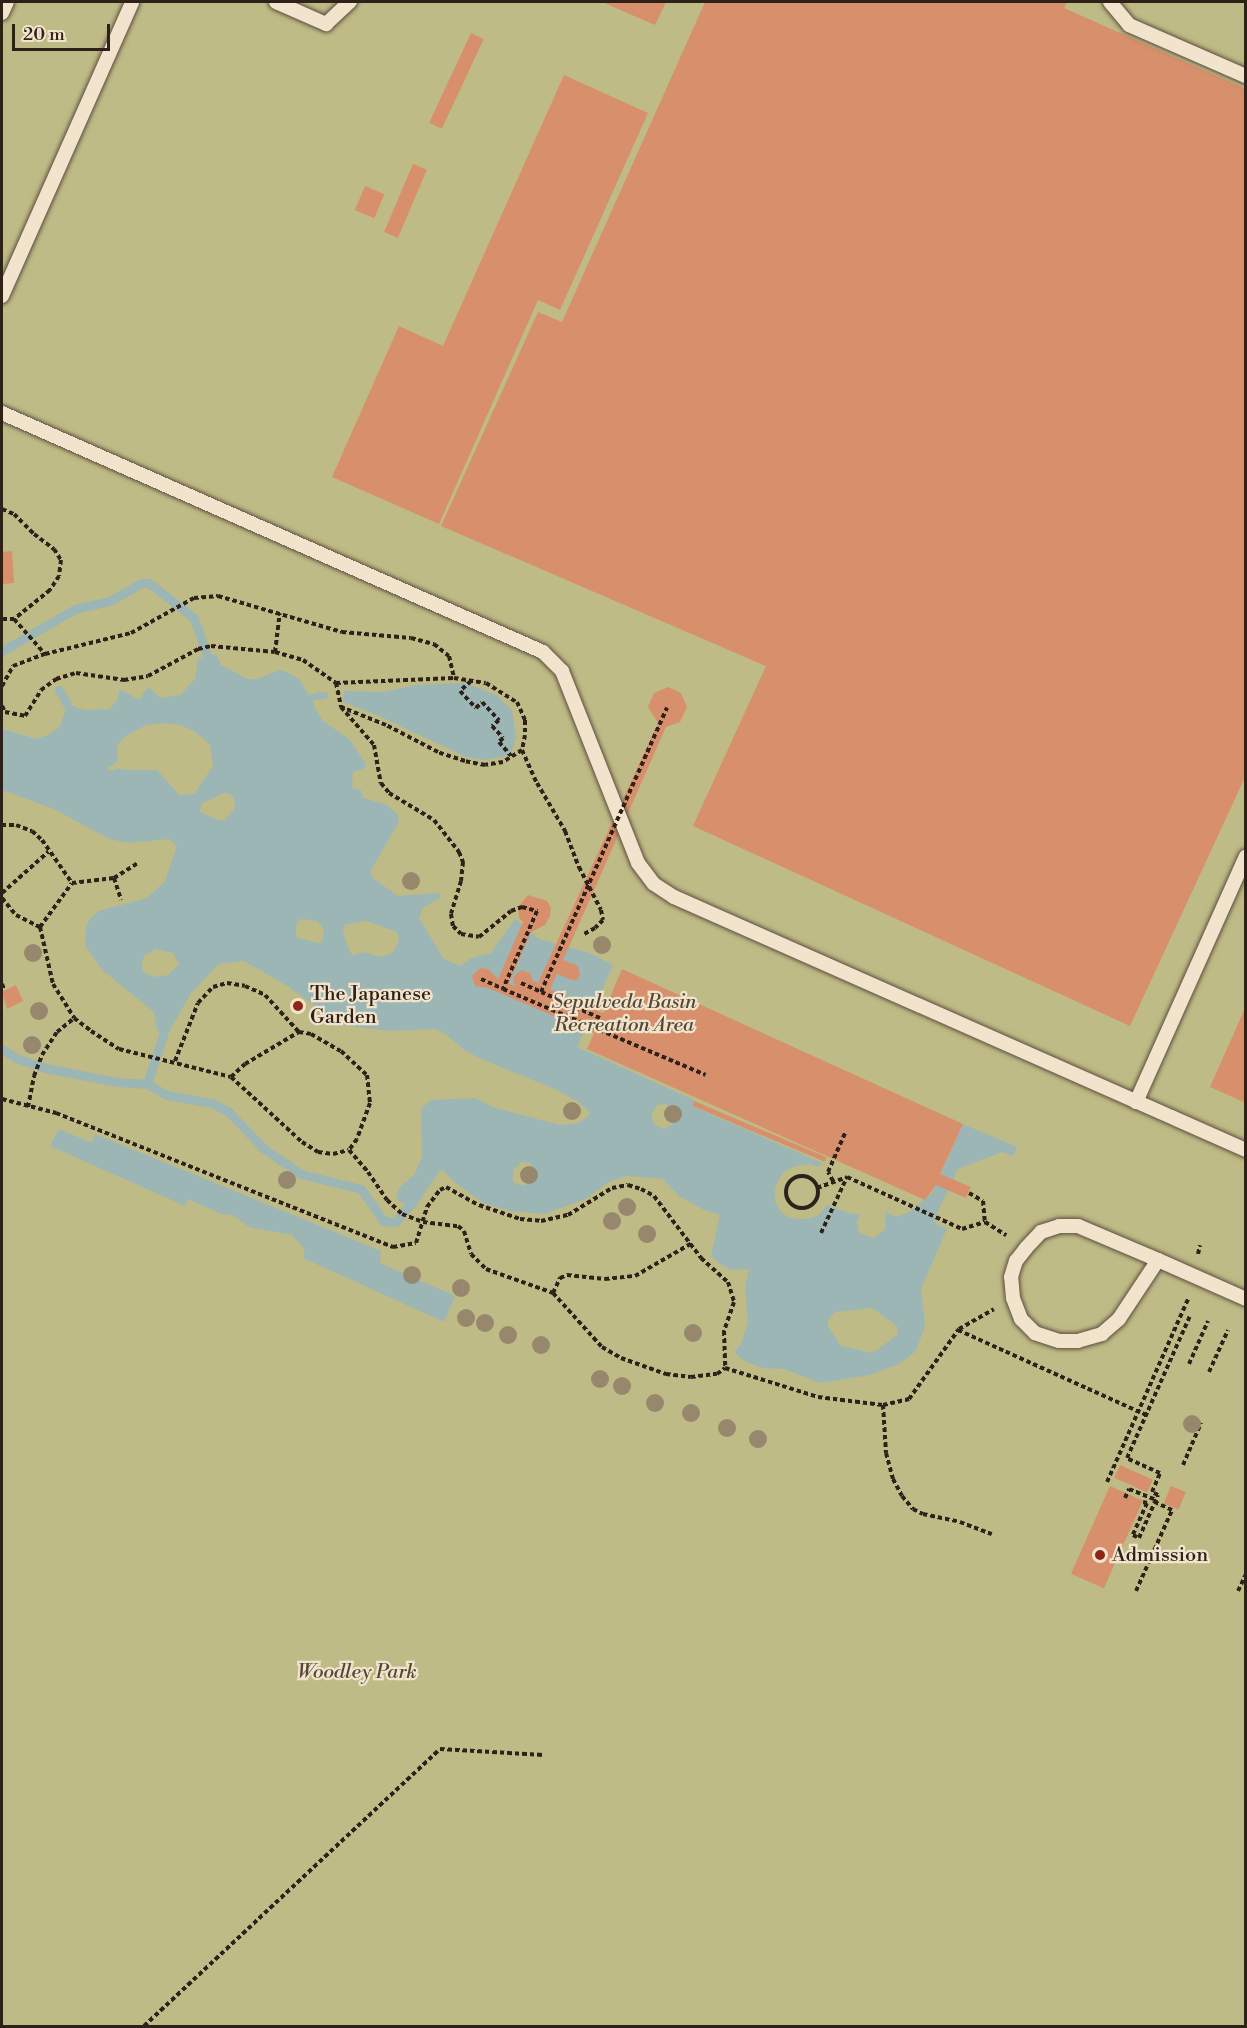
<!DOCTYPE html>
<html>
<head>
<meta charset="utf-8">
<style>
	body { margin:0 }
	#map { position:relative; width:1247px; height:2028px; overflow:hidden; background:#ebd5b1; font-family:"Libre Bodoni",serif }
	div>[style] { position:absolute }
	.green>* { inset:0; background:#bfbb86; transform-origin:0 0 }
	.water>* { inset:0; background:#9bb6b5 }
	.stream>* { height:9px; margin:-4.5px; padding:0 4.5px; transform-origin:4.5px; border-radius:4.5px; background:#9bb6b5 }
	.building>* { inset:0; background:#d88f6b; transform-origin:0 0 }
	.path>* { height:4px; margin-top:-2px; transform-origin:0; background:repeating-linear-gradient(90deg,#2e211a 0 4.5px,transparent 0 7.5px) }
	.path>.ring { margin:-2px; padding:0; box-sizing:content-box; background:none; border:4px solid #2e211a; border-radius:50% }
	.roads { filter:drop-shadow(0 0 2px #5d4e40) drop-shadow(0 0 2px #5d4e40) }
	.service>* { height:14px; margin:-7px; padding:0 7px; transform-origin:7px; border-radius:7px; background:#f2e4cc }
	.path-bridge>* { height:4px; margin-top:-2px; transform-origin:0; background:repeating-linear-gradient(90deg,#2e211a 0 4.5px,transparent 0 7.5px) }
	.trees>* { width:18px; height:18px; margin:-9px; border-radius:50%; background:#97876d }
	.dots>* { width:16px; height:16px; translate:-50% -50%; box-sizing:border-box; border:3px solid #f2e4cc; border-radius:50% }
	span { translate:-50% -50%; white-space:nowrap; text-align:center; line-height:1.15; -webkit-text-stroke:4.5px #f2e4cc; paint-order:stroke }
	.poi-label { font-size:20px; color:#2e211a }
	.left { translate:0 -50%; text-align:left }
	.park-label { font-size:20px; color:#524835; font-style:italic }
	.frame { position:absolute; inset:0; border:3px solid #2e211a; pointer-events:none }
	.scale { position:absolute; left:12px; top:24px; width:98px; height:27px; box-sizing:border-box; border:3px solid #2e211a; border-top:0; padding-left:8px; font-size:18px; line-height:21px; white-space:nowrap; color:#2e211a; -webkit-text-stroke:4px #f2e4cc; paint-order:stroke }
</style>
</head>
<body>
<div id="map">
	<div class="green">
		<div style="left:2px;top:2px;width:1243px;height:2024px"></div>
	</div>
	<div class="water">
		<div style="clip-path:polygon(evenodd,216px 654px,221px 665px,248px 679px,257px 679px,280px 670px,287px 672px,299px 679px,309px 695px,319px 692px,328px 693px,327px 699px,313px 700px,315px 708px,323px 721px,349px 739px,366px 764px,365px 768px,353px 772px,352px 788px,361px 790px,363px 798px,385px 804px,397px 814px,399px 822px,370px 872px,374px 879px,398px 896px,438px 893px,442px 896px,423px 908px,419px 918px,444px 959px,460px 966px,471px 958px,491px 953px,515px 919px,539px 939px,590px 953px,613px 965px,577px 1047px,694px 1100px,692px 1106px,822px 1163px,818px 1167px,810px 1164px,795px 1166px,784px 1172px,778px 1180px,775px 1190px,775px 1201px,781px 1212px,790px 1218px,807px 1219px,818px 1216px,827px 1205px,851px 1214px,860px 1214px,857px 1223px,859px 1233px,874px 1238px,885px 1229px,885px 1212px,897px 1217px,909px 1212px,932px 1193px,963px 1124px,1017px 1147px,1013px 1156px,1002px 1152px,958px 1169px,933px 1222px,947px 1229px,921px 1289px,925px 1326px,916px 1351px,899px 1364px,870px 1375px,820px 1383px,784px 1369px,763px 1368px,744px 1361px,734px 1352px,741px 1344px,748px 1322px,745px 1289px,749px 1269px,731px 1270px,720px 1264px,711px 1256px,720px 1215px,702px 1209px,679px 1196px,663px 1179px,626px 1176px,609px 1182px,586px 1199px,544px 1214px,511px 1211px,483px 1203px,452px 1180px,444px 1171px,440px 1170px,414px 1209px,399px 1201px,396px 1195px,400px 1187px,414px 1175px,422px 1157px,421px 1109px,431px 1100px,475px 1098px,492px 1107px,560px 1125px,578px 1123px,591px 1114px,580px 1103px,557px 1090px,479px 1058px,463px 1049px,443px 1032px,435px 1029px,390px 1031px,341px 1025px,289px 987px,244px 961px,219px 964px,191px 993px,168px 1034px,163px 1035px,157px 1030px,154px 1012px,102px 970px,85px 945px,86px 927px,89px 920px,99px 911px,147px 898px,165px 881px,177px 846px,169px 839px,129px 843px,109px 839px,54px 809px,2px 790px,2px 729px,37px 739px,50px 734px,60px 726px,67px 704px,85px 710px,110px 709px,117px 700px,120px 689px,139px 700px,148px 687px,161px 698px,180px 695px,195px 679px,198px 658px,216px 654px,163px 723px,181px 725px,197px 733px,210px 745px,213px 766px,194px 794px,179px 795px,157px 770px,122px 770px,120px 768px,110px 771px,108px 768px,118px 761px,117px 745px,126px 736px,146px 725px,163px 723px,216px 654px,224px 793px,230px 794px,235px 800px,235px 808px,225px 820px,218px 820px,200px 812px,201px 804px,224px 793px,216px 654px,301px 919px,317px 921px,324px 929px,322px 942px,318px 943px,296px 937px,296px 924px,301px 919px,216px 654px,367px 921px,397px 932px,399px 941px,392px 953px,379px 957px,364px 952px,353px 955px,350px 952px,343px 933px,345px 925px,367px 921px,216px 654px,156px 949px,173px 953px,179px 964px,168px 975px,155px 977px,143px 972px,142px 962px,145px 955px,156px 949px,216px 654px,665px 1104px,672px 1107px,677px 1114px,672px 1124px,664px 1129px,654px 1124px,651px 1115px,657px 1105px,665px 1104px,216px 654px,522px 1162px,530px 1163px,536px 1173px,524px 1186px,513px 1182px,513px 1170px,522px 1162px,216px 654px,872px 1308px,897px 1326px,898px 1334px,873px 1353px,841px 1346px,828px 1326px,828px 1319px,836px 1312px,872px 1308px)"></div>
		<div style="clip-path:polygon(466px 683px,496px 695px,512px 710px,516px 738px,511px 753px,506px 756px,485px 760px,466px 757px,379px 716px,343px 702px,344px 691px,384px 692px,415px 685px)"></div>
		<div style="clip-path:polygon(59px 1129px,92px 1143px,95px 1134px,381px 1251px,380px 1263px,455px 1296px,444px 1322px,303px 1258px,305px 1250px,292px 1235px,249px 1227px,233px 1215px,221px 1214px,188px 1199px,185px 1206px,50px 1146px)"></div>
	</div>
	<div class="stream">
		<div style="left:2px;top:651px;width:84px;rotate:-29.9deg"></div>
		<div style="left:75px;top:609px;width:36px;rotate:-13deg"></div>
		<div style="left:110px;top:601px;width:36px;rotate:-30deg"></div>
		<div style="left:141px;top:583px;width:8px"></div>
		<div style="left:149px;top:583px;width:57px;rotate:37.9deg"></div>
		<div style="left:194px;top:618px;width:40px;rotate:71.1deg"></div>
		<div style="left:59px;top:690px;width:16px;rotate:60deg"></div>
		<div style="left:2px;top:1049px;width:17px;rotate:33deg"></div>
		<div style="left:16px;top:1058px;width:31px;rotate:19deg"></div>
		<div style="left:45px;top:1068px;width:73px;rotate:11deg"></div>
		<div style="left:117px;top:1082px;width:30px;rotate:4deg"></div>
		<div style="left:147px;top:1084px;width:23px;rotate:29deg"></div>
		<div style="left:167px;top:1095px;width:46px;rotate:10.1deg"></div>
		<div style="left:212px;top:1103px;width:19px;rotate:28deg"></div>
		<div style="left:229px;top:1112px;width:50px;rotate:46.6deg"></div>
		<div style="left:263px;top:1148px;width:46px;rotate:34.4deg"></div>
		<div style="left:301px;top:1174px;width:62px;rotate:14deg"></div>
		<div style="left:361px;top:1189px;width:39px;rotate:55deg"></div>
		<div style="left:383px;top:1221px;width:12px;rotate:5deg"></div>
		<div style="left:395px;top:1222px;width:20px;rotate:-49deg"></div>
		<div style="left:147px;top:1084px;width:52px;rotate:-71.9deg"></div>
	</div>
	<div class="building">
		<div style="clip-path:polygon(602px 2px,666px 2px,655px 25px)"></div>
		<div style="clip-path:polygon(705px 2px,1067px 2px,1064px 8px,1246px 89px,1246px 775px,1130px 1026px,693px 826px,766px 666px,441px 526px,538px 312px,562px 322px)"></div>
		<div style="left:471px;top:33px;width:14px;height:99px;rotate:25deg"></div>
		<div style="clip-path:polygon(564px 75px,648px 113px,560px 310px,538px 300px,439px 524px,332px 477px,399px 326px,443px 346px)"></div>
		<div style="left:413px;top:164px;width:15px;height:74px;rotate:23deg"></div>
		<div style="left:365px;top:186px;width:21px;height:26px;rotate:23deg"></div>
		<div style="clip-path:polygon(12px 551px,14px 583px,2px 584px,2px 552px)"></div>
		<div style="clip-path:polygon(668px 687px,681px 693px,687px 707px,680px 722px,666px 727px,563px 960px,578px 966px,580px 975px,577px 980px,572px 980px,557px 974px,550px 989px,603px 1013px,622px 969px,963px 1124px,940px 1174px,971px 1187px,966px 1198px,936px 1185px,925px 1200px,587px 1049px,594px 1033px,488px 988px,475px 986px,472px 976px,480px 968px,488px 969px,498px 979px,523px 922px,519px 918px,518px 907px,528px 895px,547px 901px,551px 908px,550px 916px,545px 925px,531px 932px,509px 983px,517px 988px,513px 982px,514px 976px,522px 970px,530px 973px,533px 981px,538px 983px,658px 723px,648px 707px,654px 693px)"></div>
		<div style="clip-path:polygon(16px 985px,23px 1001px,7px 1009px,2px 992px)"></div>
		<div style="clip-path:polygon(1246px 1006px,1246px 1103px,1210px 1087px)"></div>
		<div style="left:694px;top:1101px;width:144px;height:5px;rotate:23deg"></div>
		<div style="left:1120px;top:1465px;width:36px;height:14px;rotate:24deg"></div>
		<div style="left:1110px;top:1486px;width:36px;height:96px;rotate:24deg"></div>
		<div style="left:1171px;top:1486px;width:16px;height:19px;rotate:22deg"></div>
	</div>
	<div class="path">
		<div style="left:2px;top:509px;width:13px;rotate:23deg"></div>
		<div style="left:14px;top:514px;width:28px;rotate:45deg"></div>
		<div style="left:34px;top:534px;width:25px;rotate:37deg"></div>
		<div style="left:54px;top:549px;width:13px;rotate:58deg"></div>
		<div style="left:61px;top:560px;width:16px;rotate:97deg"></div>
		<div style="left:59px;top:576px;width:17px;rotate:123deg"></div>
		<div style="left:50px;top:590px;width:46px;rotate:141.1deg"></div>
		<div style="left:14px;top:619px;width:12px;rotate:180deg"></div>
		<div style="left:14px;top:619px;width:47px;rotate:48.5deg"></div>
		<div style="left:275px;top:652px;width:39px;rotate:-83deg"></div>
		<div style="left:471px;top:681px;width:15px;rotate:138deg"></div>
		<div style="left:460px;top:691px;width:23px;rotate:47deg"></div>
		<div style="left:476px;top:708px;width:8px;rotate:-45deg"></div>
		<div style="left:482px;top:702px;width:25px;rotate:47deg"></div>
		<div style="left:499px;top:720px;width:9px;rotate:139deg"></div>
		<div style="left:492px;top:726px;width:16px;rotate:47deg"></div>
		<div style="left:503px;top:738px;width:6px;rotate:135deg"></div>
		<div style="left:499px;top:742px;width:18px;rotate:49deg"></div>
		<div style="left:336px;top:683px;width:118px;rotate:-2.4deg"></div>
		<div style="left:454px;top:678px;width:32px;rotate:9deg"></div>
		<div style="left:486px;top:683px;width:36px;rotate:32deg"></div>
		<div style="left:517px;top:702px;width:20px;rotate:66deg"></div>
		<div style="left:525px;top:720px;width:15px;rotate:90deg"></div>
		<div style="left:525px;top:735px;width:15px;rotate:101deg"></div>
		<div style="left:522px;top:750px;width:22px;rotate:148deg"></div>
		<div style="left:503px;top:762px;width:18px;rotate:171deg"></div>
		<div style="left:485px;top:765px;width:20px;rotate:-169deg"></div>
		<div style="left:465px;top:761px;width:28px;rotate:-162deg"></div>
		<div style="left:438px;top:752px;width:59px;rotate:-152.6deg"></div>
		<div style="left:386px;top:725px;width:48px;rotate:-158.2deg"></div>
		<div style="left:2px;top:686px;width:23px;rotate:-61deg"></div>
		<div style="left:13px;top:666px;width:34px;rotate:-21deg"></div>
		<div style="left:45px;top:654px;width:89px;rotate:-13.7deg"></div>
		<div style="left:131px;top:633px;width:72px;rotate:-29.1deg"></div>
		<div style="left:194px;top:598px;width:24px;rotate:-5deg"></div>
		<div style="left:218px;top:596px;width:129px;rotate:16.2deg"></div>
		<div style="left:342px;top:632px;width:69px;rotate:5deg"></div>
		<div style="left:411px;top:638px;width:24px;rotate:15deg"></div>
		<div style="left:434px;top:644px;width:19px;rotate:39deg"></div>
		<div style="left:449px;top:656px;width:23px;rotate:77deg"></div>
		<div style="left:2px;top:706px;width:7px;rotate:63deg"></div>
		<div style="left:5px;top:712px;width:20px;rotate:11deg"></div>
		<div style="left:25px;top:716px;width:31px;rotate:-58deg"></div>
		<div style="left:41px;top:690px;width:19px;rotate:-36deg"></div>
		<div style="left:56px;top:679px;width:21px;rotate:-17deg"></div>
		<div style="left:76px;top:673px;width:49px;rotate:8.3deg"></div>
		<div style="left:124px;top:680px;width:24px;rotate:-9deg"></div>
		<div style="left:148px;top:676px;width:57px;rotate:-28.4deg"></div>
		<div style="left:198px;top:649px;width:13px;rotate:-13deg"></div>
		<div style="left:211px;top:646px;width:64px;rotate:5.4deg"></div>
		<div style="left:275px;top:652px;width:29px;rotate:16deg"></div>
		<div style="left:303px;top:660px;width:40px;rotate:34.9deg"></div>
		<div style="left:336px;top:683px;width:25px;rotate:78deg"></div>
		<div style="left:341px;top:707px;width:50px;rotate:49deg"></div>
		<div style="left:374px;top:745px;width:39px;rotate:80deg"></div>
		<div style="left:381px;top:783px;width:13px;rotate:51deg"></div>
		<div style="left:389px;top:793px;width:52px;rotate:31deg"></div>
		<div style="left:434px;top:820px;width:41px;rotate:52deg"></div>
		<div style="left:459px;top:852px;width:11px;rotate:68deg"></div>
		<div style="left:463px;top:862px;width:19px;rotate:96deg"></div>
		<div style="left:461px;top:881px;width:34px;rotate:107deg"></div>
		<div style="left:451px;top:914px;width:12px;rotate:81deg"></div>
		<div style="left:453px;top:926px;width:11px;rotate:45deg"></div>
		<div style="left:461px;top:934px;width:18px;rotate:9deg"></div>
		<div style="left:479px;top:937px;width:41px;rotate:-39.1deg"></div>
		<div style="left:511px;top:911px;width:12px;rotate:-20deg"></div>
		<div style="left:522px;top:907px;width:16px;rotate:15deg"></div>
		<div style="left:537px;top:911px;width:85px;rotate:113.6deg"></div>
		<div style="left:503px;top:989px;width:220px;rotate:23deg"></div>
		<div style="left:522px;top:750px;width:36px;rotate:66deg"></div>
		<div style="left:537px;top:783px;width:56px;rotate:59.7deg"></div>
		<div style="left:565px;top:831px;width:39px;rotate:69deg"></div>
		<div style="left:579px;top:867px;width:48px;rotate:62.9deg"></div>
		<div style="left:601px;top:910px;width:10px;rotate:79deg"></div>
		<div style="left:603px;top:920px;width:11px;rotate:135deg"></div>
		<div style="left:595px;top:928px;width:13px;rotate:151deg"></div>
		<div style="left:2px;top:825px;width:14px"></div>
		<div style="left:16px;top:825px;width:17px;rotate:21deg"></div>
		<div style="left:32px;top:831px;width:13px;rotate:42deg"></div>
		<div style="left:42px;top:840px;width:52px;rotate:55.1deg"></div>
		<div style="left:72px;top:883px;width:42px;rotate:-6.8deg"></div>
		<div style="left:114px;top:878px;width:28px;rotate:-32deg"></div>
		<div style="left:114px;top:878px;width:23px;rotate:72deg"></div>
		<div style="left:2px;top:893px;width:62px;rotate:-41.7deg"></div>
		<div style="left:2px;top:898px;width:22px;rotate:51deg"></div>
		<div style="left:16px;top:915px;width:27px;rotate:27deg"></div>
		<div style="left:40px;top:927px;width:58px;rotate:77.2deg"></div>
		<div style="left:53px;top:984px;width:40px;rotate:58deg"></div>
		<div style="left:74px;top:1018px;width:21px;rotate:37deg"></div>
		<div style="left:91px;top:1031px;width:33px;rotate:33deg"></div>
		<div style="left:119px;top:1049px;width:115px;rotate:14deg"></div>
		<div style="left:231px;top:1077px;width:96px;rotate:42.5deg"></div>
		<div style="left:302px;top:1142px;width:19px;rotate:32deg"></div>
		<div style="left:318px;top:1152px;width:15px;rotate:8deg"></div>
		<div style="left:333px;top:1154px;width:16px;rotate:-14deg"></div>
		<div style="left:349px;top:1150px;width:29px;rotate:49deg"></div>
		<div style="left:368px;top:1172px;width:34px;rotate:56deg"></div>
		<div style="left:387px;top:1200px;width:21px;rotate:43deg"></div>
		<div style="left:402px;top:1214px;width:22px;rotate:21deg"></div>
		<div style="left:423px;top:1222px;width:35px;rotate:7deg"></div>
		<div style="left:458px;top:1226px;width:8px;rotate:40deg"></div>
		<div style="left:464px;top:1231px;width:24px;rotate:73deg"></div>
		<div style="left:471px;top:1254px;width:21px;rotate:45deg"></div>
		<div style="left:486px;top:1269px;width:71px;rotate:19.7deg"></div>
		<div style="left:553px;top:1293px;width:73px;rotate:47.8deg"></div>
		<div style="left:602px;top:1347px;width:22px;rotate:30deg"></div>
		<div style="left:621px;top:1358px;width:48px;rotate:19.6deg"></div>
		<div style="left:666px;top:1374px;width:25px;rotate:7deg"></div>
		<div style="left:691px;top:1377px;width:26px;rotate:-7deg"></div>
		<div style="left:717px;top:1374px;width:10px;rotate:-37deg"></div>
		<div style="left:40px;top:927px;width:54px;rotate:-54deg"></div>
		<div style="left:481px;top:979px;width:24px;rotate:24deg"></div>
		<div style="left:521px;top:983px;width:22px;rotate:24deg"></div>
		<div style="left:2px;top:984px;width:5px;rotate:68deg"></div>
		<div style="left:175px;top:1061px;width:62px;rotate:-68.4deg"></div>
		<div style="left:198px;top:1003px;width:22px;rotate:-47deg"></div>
		<div style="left:213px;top:987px;width:15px;rotate:-16deg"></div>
		<div style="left:227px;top:983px;width:18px;rotate:9deg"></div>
		<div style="left:245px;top:986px;width:22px;rotate:24deg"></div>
		<div style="left:265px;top:995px;width:50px;rotate:47.4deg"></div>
		<div style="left:231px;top:1077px;width:19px;rotate:-43deg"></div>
		<div style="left:245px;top:1064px;width:63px;rotate:-30.7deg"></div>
		<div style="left:299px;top:1032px;width:12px;rotate:9deg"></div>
		<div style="left:311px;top:1034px;width:34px;rotate:30deg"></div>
		<div style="left:341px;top:1051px;width:35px;rotate:43deg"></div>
		<div style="left:367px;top:1075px;width:28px;rotate:84deg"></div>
		<div style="left:370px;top:1103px;width:38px;rotate:110deg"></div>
		<div style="left:357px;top:1139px;width:14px;rotate:126deg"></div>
		<div style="left:2px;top:1099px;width:56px;rotate:14.5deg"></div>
		<div style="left:56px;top:1113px;width:363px;rotate:21.7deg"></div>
		<div style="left:393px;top:1247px;width:23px;rotate:-10deg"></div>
		<div style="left:416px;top:1243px;width:38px;rotate:-73deg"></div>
		<div style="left:427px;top:1207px;width:21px;rotate:-53deg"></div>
		<div style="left:440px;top:1190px;width:7px;rotate:-27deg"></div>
		<div style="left:446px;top:1187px;width:38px;rotate:29deg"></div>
		<div style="left:479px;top:1205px;width:43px;rotate:18.9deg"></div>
		<div style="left:520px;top:1219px;width:21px;rotate:5deg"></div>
		<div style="left:541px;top:1221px;width:28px;rotate:-13deg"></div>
		<div style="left:568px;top:1215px;width:52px;rotate:-31.5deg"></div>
		<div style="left:612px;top:1188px;width:16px;rotate:-11deg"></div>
		<div style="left:628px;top:1185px;width:14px;rotate:17deg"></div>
		<div style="left:641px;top:1189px;width:15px;rotate:28deg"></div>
		<div style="left:654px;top:1196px;width:78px;rotate:52.8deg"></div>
		<div style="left:701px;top:1258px;width:36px;rotate:42deg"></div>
		<div style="left:728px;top:1282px;width:21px;rotate:73deg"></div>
		<div style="left:734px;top:1302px;width:31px;rotate:109deg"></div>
		<div style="left:724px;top:1331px;width:37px;rotate:88deg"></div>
		<div style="left:725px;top:1368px;width:97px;rotate:17.3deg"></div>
		<div style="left:818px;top:1397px;width:65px;rotate:7deg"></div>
		<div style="left:883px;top:1405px;width:27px;rotate:-13deg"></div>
		<div style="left:909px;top:1399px;width:86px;rotate:-54.5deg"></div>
		<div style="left:959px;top:1329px;width:40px;rotate:-29.7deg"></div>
		<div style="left:28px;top:1107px;width:32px;rotate:-79deg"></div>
		<div style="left:34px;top:1076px;width:22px;rotate:-69deg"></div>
		<div style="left:42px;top:1055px;width:27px;rotate:-57deg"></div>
		<div style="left:57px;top:1032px;width:22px;rotate:-39deg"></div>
		<div class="ring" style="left:786px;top:1176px;width:28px;height:28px"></div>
		<div style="left:833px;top:1181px;width:10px;rotate:-119deg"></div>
		<div style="left:828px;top:1172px;width:43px;rotate:-66.4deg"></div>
		<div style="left:817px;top:1188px;width:32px;rotate:-20deg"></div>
		<div style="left:847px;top:1177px;width:126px;rotate:24.3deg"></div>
		<div style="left:962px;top:1229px;width:24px;rotate:-17deg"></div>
		<div style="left:969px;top:1193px;width:16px;rotate:30deg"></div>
		<div style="left:983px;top:1201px;width:21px;rotate:85deg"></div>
		<div style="left:985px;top:1222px;width:25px;rotate:32deg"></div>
		<div style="left:821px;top:1233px;width:62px;rotate:-65.1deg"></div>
		<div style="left:1198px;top:1254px;width:9px;rotate:-77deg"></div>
		<div style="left:553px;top:1293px;width:17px;rotate:-65deg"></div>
		<div style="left:560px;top:1278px;width:8px;rotate:-23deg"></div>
		<div style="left:567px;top:1275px;width:38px;rotate:6deg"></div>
		<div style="left:605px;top:1279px;width:30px;rotate:-6deg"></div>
		<div style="left:635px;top:1276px;width:66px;rotate:-30.1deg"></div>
		<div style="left:958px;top:1330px;width:206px;rotate:24.3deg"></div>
		<div style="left:1189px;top:1364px;width:47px;rotate:-66.2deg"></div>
		<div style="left:1209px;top:1372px;width:46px;rotate:-65.7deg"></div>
		<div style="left:883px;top:1405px;width:48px;rotate:86.4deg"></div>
		<div style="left:886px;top:1453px;width:27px;rotate:75deg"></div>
		<div style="left:893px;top:1479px;width:19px;rotate:62deg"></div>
		<div style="left:902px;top:1496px;width:17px;rotate:50deg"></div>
		<div style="left:913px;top:1509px;width:11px;rotate:27deg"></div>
		<div style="left:923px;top:1514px;width:38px;rotate:12deg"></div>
		<div style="left:960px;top:1522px;width:34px;rotate:21deg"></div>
		<div style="left:1183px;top:1465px;width:46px;rotate:-66.8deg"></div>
		<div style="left:1107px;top:1482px;width:200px;rotate:-66.1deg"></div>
		<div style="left:1125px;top:1498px;width:10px;rotate:-66deg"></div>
		<div style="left:1129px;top:1489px;width:29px;rotate:22deg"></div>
		<div style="left:1143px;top:1502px;width:4px;rotate:14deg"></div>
		<div style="left:1147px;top:1503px;width:35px;rotate:114deg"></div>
		<div style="left:1133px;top:1535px;width:7px;rotate:27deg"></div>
		<div style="left:1139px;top:1538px;width:47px;rotate:-66.2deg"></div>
		<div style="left:1158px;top:1495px;width:7px;rotate:-153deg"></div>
		<div style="left:1152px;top:1492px;width:21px;rotate:-67deg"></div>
		<div style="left:1160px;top:1473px;width:36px;rotate:-156deg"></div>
		<div style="left:1127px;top:1458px;width:155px;rotate:-66.1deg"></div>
		<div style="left:1136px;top:1591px;width:89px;rotate:-66deg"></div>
		<div style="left:1172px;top:1510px;width:19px;rotate:-155deg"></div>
		<div style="left:1238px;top:1591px;width:19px;rotate:-65deg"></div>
		<div style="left:144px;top:2026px;width:405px;rotate:-43.1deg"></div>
		<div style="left:440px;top:1749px;width:104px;rotate:3.3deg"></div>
	</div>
	<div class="roads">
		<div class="service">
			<div style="left:276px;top:2px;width:55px;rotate:23.7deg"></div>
			<div style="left:326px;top:24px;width:33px;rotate:-43deg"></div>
			<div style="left:1110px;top:2px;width:30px;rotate:50deg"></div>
			<div style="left:1129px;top:25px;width:128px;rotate:23.6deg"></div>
			<div style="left:2px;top:13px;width:12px;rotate:-66deg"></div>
			<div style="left:2px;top:296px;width:321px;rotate:-66.1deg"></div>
			<div style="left:2px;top:413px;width:591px;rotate:23.83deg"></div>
			<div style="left:543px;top:652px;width:27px;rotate:45deg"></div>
			<div style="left:562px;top:671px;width:206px;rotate:68.4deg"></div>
			<div style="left:638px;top:863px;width:26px;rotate:53deg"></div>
			<div style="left:654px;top:884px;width:24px;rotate:33deg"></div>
			<div style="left:674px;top:897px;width:625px;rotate:23.86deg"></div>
			<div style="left:1136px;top:1102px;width:269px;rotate:-65.9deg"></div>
			<div style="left:1158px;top:1260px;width:71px;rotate:123.5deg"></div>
			<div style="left:1119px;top:1319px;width:23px;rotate:139deg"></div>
			<div style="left:1102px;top:1334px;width:25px;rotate:164deg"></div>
			<div style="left:1078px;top:1341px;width:19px;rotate:180deg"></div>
			<div style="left:1059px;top:1341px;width:25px;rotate:-162deg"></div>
			<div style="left:1035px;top:1333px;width:20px;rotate:-135deg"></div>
			<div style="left:1021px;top:1319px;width:22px;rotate:-111deg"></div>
			<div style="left:1013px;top:1298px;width:21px;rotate:-95deg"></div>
			<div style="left:1011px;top:1277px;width:17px;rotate:-73deg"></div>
			<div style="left:1016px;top:1261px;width:16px;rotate:-52deg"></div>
			<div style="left:1026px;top:1248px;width:22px;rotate:-47deg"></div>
			<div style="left:1041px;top:1232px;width:19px;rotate:-18deg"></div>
			<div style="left:1059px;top:1226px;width:19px"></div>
			<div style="left:1078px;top:1226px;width:87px;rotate:23deg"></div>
			<div style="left:1158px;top:1260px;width:96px;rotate:23.9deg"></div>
		</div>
	</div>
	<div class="path-bridge">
		<div style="left:600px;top:1018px;width:64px;rotate:-156.2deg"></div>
		<div style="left:541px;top:992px;width:311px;rotate:-66.1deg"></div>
	</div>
	<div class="trees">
		<div style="left:411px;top:881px"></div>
		<div style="left:602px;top:945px"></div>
		<div style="left:33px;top:953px"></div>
		<div style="left:39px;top:1011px"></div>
		<div style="left:32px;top:1045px"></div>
		<div style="left:572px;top:1111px"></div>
		<div style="left:673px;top:1114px"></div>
		<div style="left:529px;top:1175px"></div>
		<div style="left:287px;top:1180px"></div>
		<div style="left:627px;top:1207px"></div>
		<div style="left:612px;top:1221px"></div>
		<div style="left:647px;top:1234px"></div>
		<div style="left:412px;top:1275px"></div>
		<div style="left:461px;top:1288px"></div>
		<div style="left:466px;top:1318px"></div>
		<div style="left:485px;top:1323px"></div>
		<div style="left:693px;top:1333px"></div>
		<div style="left:508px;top:1335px"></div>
		<div style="left:541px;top:1345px"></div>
		<div style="left:600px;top:1379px"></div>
		<div style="left:622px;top:1386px"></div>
		<div style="left:655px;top:1403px"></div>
		<div style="left:691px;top:1413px"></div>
		<div style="left:1192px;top:1424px"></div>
		<div style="left:727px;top:1428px"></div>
		<div style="left:758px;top:1439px"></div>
	</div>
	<div class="dots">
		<div style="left:298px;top:1006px;background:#8f2418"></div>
		<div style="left:1100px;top:1555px;background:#8f2418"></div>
	</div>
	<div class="poi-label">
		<span class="left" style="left:310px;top:1006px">The Japanese<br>Garden</span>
		<span class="left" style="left:1112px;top:1555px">Admission</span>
	</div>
	<div class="park-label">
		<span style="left:624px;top:1014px">Sepulveda Basin<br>Recreation Area</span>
		<span style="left:357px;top:1672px">Woodley Park</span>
	</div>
	<div class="frame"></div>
	<div class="scale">20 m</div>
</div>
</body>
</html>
